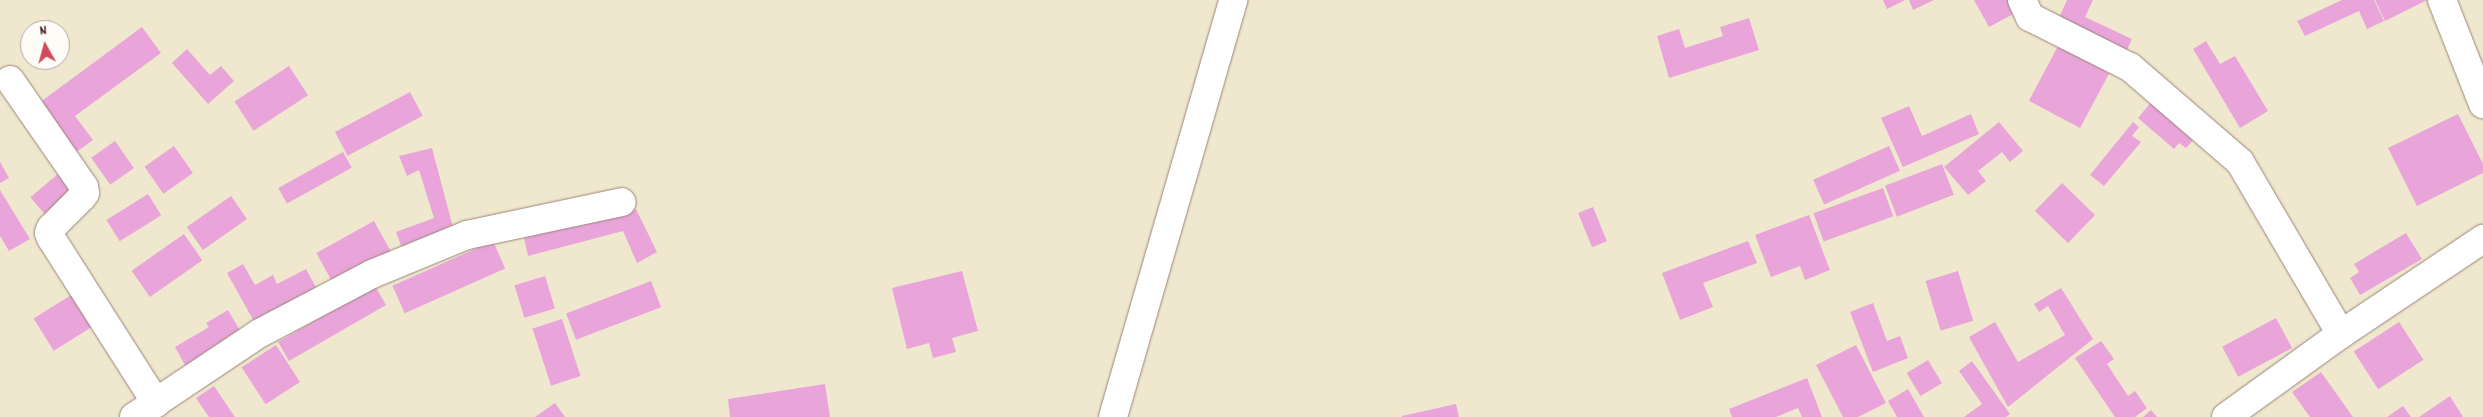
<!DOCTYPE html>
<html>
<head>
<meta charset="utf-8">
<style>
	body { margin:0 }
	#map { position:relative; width:2483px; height:417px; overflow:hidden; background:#efe8ce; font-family:Dekko,sans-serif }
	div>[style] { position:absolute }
	.building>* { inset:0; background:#e9a5da; transform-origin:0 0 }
	.roads { filter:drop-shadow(0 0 1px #9c847c) drop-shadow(0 0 1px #9c847c) }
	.minor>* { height:28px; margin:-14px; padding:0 14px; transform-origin:14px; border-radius:14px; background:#fff }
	span { translate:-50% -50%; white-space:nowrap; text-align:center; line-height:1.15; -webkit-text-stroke:4px #fdfcf7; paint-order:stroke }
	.north { position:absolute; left:20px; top:20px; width:50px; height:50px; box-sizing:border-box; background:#fdfcf7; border:1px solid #b5a4a5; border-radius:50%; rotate:353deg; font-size:14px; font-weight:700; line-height:20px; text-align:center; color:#4a1f2b }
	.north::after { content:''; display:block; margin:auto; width:18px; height:22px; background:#d1495b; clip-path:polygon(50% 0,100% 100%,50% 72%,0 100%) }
</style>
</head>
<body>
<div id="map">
	<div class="building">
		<div style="clip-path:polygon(1883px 0,1905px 0,1887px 9px)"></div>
		<div style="clip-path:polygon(1909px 0,1934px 0,1913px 10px)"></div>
		<div style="clip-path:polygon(1974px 0,2008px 0,2015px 13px,1989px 27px)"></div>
		<div style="clip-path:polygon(2067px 0,2093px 0,2085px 17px,2132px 39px,2125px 54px,2057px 22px)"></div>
		<div style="clip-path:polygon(2342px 0,2374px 0,2384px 21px,2367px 29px,2359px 11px,2305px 36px,2297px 21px)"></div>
		<div style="clip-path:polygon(2375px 0,2427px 0,2385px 21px)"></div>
		<div style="clip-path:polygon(1749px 18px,1759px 50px,1669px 78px,1657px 36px,1679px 29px,1685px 48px,1723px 36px,1720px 27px)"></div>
		<div style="clip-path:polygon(142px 27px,161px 53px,75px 116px,93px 140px,72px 155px,35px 106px)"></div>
		<div style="clip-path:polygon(2206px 41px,2220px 64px,2235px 56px,2268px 111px,2240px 128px,2193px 49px)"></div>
		<div style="left:2058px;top:46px;width:58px;height:62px;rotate:28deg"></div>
		<div style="clip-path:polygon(187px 49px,210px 75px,221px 66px,234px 81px,208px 104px,172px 63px)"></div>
		<div style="left:289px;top:66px;width:35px;height:65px;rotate:57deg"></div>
		<div style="left:410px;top:92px;width:27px;height:85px;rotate:62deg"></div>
		<div style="clip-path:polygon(2152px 101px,2195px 138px,2186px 148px,2179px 143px,2174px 149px,2138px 118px)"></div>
		<div style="clip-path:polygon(1909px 106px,1922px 136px,1971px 114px,1979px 134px,1903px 167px,1881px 118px)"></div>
		<div style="clip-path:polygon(2458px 114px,2483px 164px,2483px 173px,2417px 206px,2388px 148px)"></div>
		<div style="clip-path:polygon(1999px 122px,2023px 151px,2010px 162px,2002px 152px,1978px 171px,1986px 181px,1968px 195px,1944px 167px)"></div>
		<div style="clip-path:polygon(2133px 122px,2139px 127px,2132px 136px,2141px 142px,2104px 186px,2090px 175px)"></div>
		<div style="left:115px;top:141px;width:33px;height:29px;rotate:55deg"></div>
		<div style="left:174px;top:146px;width:33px;height:36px;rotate:55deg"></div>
		<div style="left:1889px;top:146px;width:27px;height:83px;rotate:66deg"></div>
		<div style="clip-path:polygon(432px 148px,454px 231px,403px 251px,396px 232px,434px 218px,419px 170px,407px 176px,399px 156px)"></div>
		<div style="left:343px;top:152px;width:18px;height:74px;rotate:61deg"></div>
		<div style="clip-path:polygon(0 162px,9px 178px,0 183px)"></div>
		<div style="left:1942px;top:164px;width:33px;height:61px;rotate:69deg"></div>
		<div style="left:58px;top:174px;width:23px;height:36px;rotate:50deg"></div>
		<div style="left:2062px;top:183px;width:46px;height:39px;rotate:44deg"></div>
		<div style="left:1883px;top:188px;width:30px;height:74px;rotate:70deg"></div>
		<div style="clip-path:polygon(0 190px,30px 239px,9px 251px,0 236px)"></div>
		<div style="left:148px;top:194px;width:25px;height:49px;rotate:58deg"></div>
		<div style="left:231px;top:196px;width:28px;height:54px;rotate:55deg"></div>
		<div style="left:1593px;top:207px;width:37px;height:16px;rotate:68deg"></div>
		<div style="clip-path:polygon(636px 209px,657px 252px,637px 263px,623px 231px,528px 256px,524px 238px)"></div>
		<div style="clip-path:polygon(1809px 215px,1830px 270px,1805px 280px,1800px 266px,1771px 277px,1755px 235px)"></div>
		<div style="left:374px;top:221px;width:37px;height:66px;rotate:61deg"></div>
		<div style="clip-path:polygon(2406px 233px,2422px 259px,2360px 295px,2350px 278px,2359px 272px,2354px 264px)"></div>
		<div style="left:184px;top:234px;width:32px;height:64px;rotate:55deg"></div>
		<div style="left:493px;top:241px;width:30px;height:110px;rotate:66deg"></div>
		<div style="clip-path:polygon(1748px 241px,1757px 263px,1703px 283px,1713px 307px,1680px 320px,1662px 273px)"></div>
		<div style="clip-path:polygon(243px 264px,255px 285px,273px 275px,277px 284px,306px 269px,318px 291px,256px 325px,227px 273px)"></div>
		<div style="clip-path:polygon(962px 271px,978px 331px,952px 338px,956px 352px,933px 358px,929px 343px,907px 349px,892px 288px)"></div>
		<div style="left:1958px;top:271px;width:52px;height:34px;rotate:73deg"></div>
		<div style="left:545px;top:276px;width:34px;height:32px;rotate:73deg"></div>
		<div style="left:651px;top:281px;width:28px;height:91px;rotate:69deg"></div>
		<div style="left:375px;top:286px;width:22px;height:112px;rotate:60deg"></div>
		<div style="clip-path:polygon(2061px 288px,2093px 339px,2008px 407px,1969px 337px,1995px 322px,2018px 362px,2065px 335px,2048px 306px,2039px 312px,2034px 304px)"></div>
		<div style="left:76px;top:292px;width:38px;height:50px;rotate:58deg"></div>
		<div style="clip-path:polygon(1873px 303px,1887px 341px,1900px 336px,1908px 358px,1873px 372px,1850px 312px)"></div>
		<div style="clip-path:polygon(228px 310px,242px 334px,186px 367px,175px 347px,209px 327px,206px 323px)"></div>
		<div style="left:2276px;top:318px;width:34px;height:61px;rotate:62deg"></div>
		<div style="left:562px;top:319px;width:60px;height:31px;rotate:72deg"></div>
		<div style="left:2399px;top:322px;width:45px;height:54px;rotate:57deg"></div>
		<div style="clip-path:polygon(2101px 341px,2114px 359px,2107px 364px,2128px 396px,2135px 391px,2147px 408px,2135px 417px,2115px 417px,2075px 358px)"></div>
		<div style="left:276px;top:345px;width:44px;height:41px;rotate:57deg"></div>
		<div style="clip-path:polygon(1856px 345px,1886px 403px,1858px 417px,1843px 417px,1816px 365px)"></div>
		<div style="left:1928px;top:360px;width:27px;height:25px;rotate:59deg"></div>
		<div style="clip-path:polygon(1972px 361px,2010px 414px,2006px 417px,1964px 417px,1982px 404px,1959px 371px)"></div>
		<div style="clip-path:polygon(2321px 372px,2353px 417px,2310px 417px,2292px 392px)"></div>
		<div style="clip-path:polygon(1807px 378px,1822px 417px,1802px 417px,1798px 408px,1776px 417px,1732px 417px,1729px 409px)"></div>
		<div style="clip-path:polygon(825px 384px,830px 417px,730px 417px,728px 399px)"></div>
		<div style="clip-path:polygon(214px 386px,235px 417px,209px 417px,196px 398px)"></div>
		<div style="clip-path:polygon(1908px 389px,1924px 417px,1897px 417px,1888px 401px)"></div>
		<div style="clip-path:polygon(2450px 396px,2463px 417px,2419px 417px)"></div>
		<div style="clip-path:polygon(555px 403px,565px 417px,535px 417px)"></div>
		<div style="clip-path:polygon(1456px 404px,1459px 417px,1402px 417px,1402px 416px)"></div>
		<div style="clip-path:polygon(2403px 406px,2411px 417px,2387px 417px)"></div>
		<div style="clip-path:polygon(2151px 410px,2157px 417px,2143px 417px)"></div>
	</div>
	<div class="roads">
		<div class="minor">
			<div style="left:2022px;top:0;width:19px;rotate:65deg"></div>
			<div style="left:2030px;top:17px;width:112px;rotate:26.6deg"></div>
			<div style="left:2130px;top:67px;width:145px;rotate:40.8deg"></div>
			<div style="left:2240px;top:162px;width:199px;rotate:59.6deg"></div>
			<div style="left:2442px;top:0;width:112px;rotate:68.5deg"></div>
			<div style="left:10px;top:80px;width:130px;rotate:55.3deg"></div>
			<div style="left:84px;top:187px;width:6px;rotate:81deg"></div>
			<div style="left:85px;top:193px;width:5px;rotate:127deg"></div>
			<div style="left:82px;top:197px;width:44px;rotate:135deg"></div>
			<div style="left:51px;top:228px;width:5px;rotate:112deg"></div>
			<div style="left:49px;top:233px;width:5px;rotate:68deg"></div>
			<div style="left:51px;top:238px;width:196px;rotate:57.5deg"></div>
			<div style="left:134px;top:417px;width:151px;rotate:-33.7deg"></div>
			<div style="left:260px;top:333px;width:127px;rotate:-27.8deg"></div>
			<div style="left:372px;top:274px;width:103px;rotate:-22.3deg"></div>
			<div style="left:467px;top:235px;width:158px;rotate:-12deg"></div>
			<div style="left:1113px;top:417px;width:434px;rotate:-73.9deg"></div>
			<div style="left:2226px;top:417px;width:142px;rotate:-35.8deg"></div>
			<div style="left:2341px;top:334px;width:171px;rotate:-33.8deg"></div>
		</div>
	</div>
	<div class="north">N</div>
</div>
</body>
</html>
